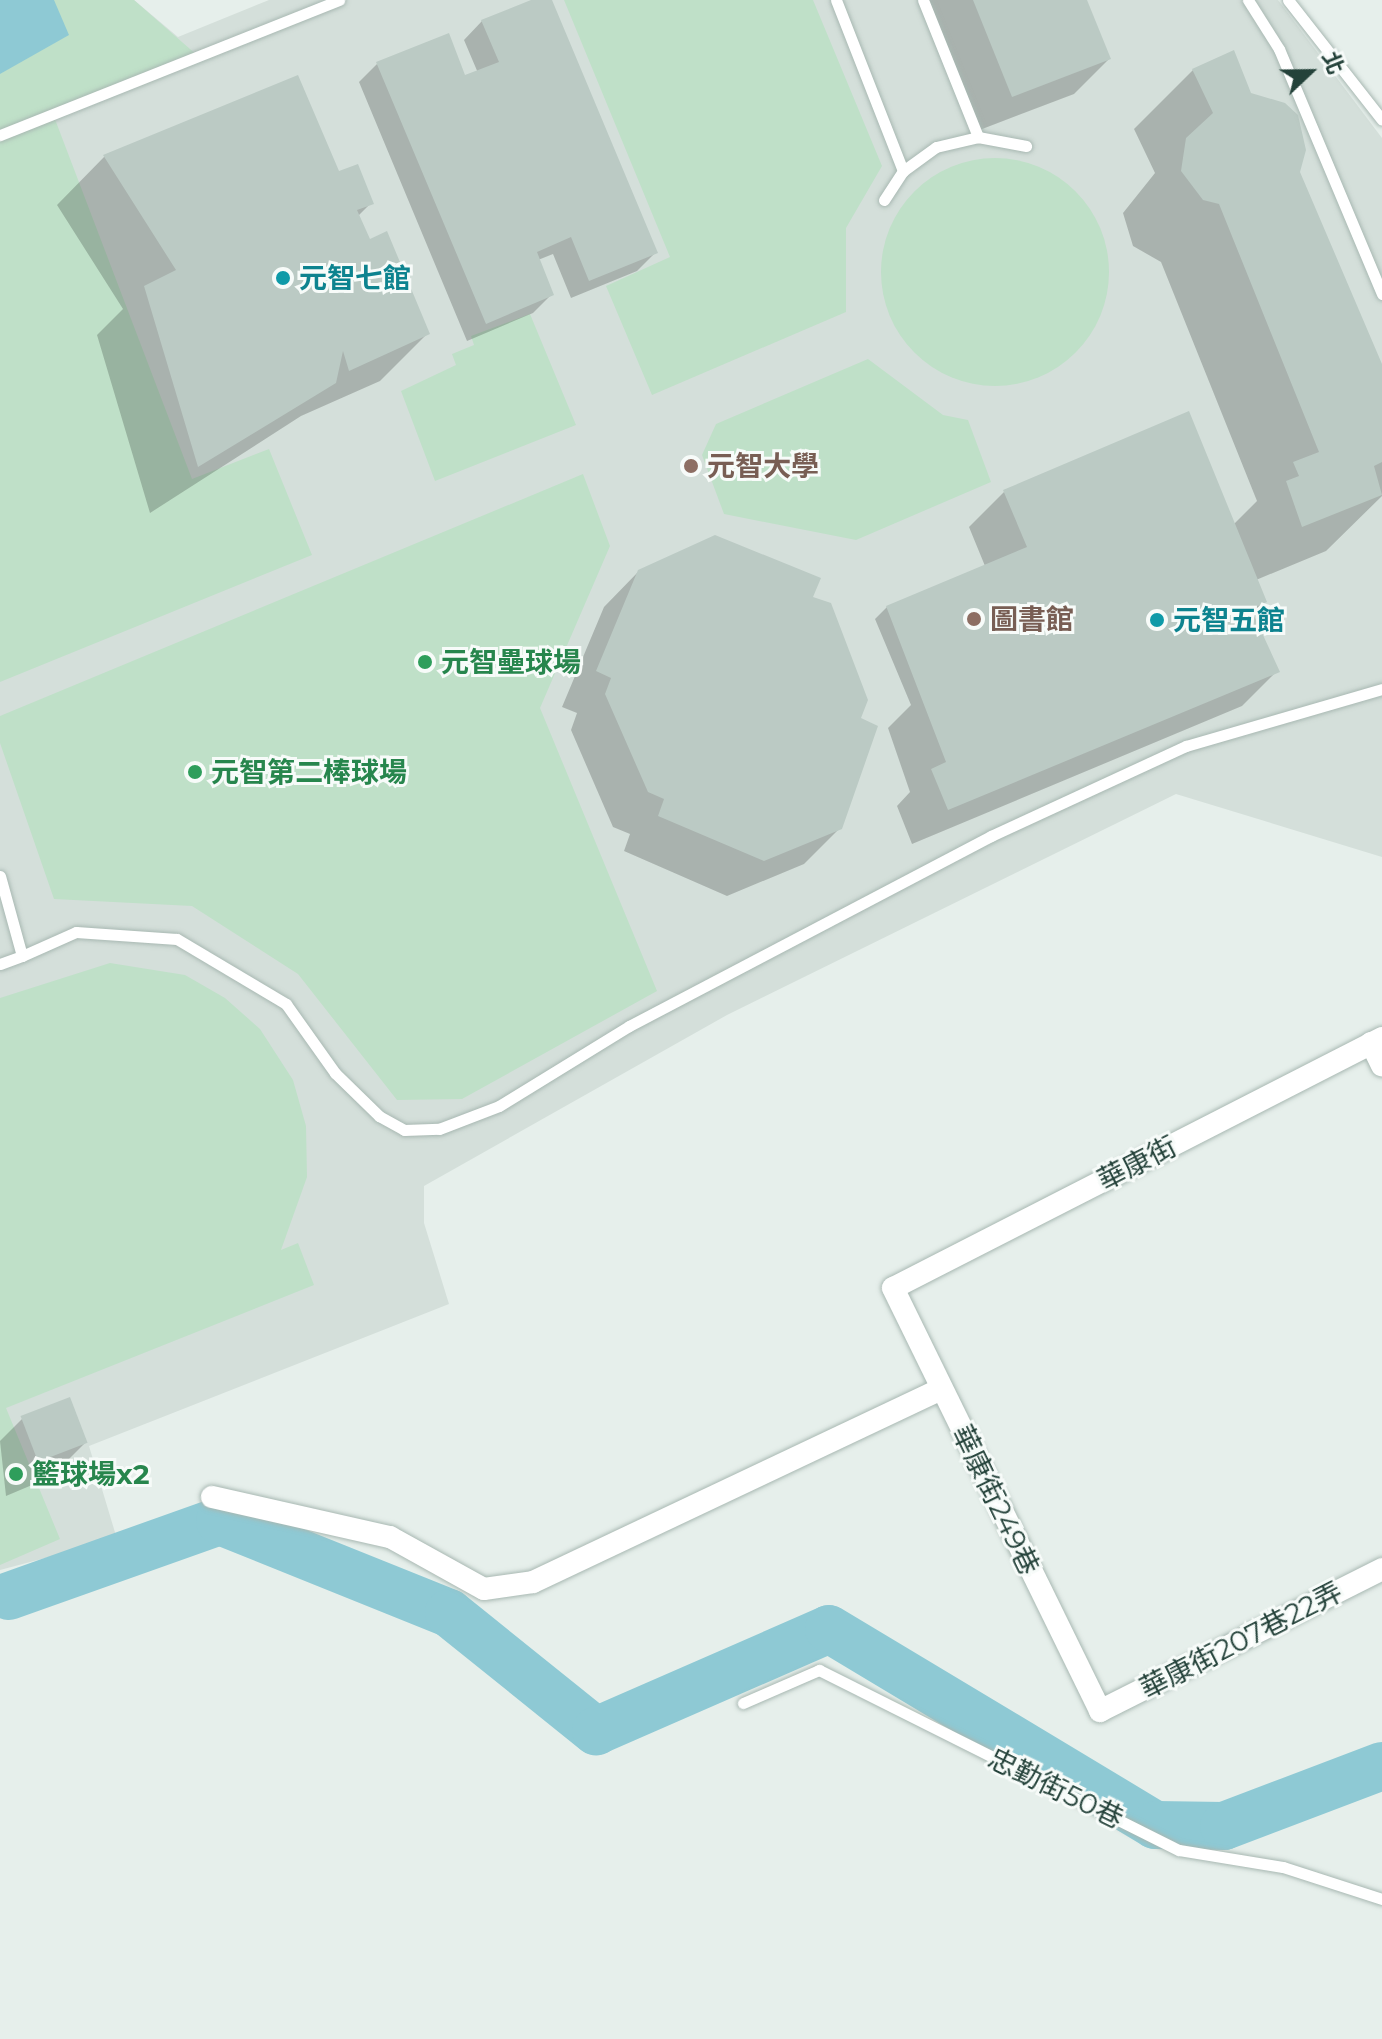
<!DOCTYPE html>
<html>
<head>
<meta charset="utf-8">
<style>
	body { margin:0 }
	#map { position:relative; width:1382px; height:2039px; overflow:hidden; background:#e6efeb; font-family:Montserrat,"Noto Sans TC",sans-serif }
	div>[style] { position:absolute }
	.built>* { inset:0; background:#d4dfda }
	.green>* { inset:0; background:#bfe0c8 }
	.round { border-radius:50% }
	.water>* { inset:0; background:#8ec9d4 }
	.shadow>* { inset:0; background:#0003 }
	.river>* { height:48px; margin:-24px; padding:0 24px; transform-origin:24px; border-radius:24px; background:#8ec9d4 }
	.building>* { inset:0; background:#bbcac4; transform-origin:0 0 }
	.roads { filter:drop-shadow(0 0 2px #a8b8b2) drop-shadow(0 0 2px #a8b8b2) }
	.lane>* { height:11px; margin:-5.5px; padding:0 5.5px; transform-origin:5.5px; border-radius:5.5px; background:#fff }
	.street>* { height:22px; margin:-11px; padding:0 11px; transform-origin:11px; border-radius:11px; background:#fff }
	.dots>* { width:22px; height:22px; translate:-50% -50%; box-sizing:border-box; border:4px solid #f7fbf9; border-radius:50% }
	span { translate:-50% -50%; white-space:nowrap; text-align:center; line-height:1.15; -webkit-text-stroke:6px #f7fbf9; paint-order:stroke }
	.culture-label { font-size:28px; color:#0d838f; font-weight:700 }
	.left { translate:0 -50%; text-align:left }
	.education-label { font-size:28px; color:#785e54; font-weight:700 }
	.leisure-label { font-size:28px; color:#27864d; font-weight:700 }
	.street-label { font-size:28px; color:#24423a }
	.north { position:absolute; left:1270px; top:32px; width:80px; height:80px; -webkit-text-stroke:6px #f7fbf9; paint-order:stroke; rotate:68deg; font-size:22px; font-weight:700; line-height:32px; text-align:center; color:#24423a }
	.north::after { content:''; display:block; margin:auto; width:28px; height:36px; background:#24423a; clip-path:polygon(50% 0,100% 100%,50% 72%,0 100%) }
</style>
</head>
<body>
<div id="map">
	<div class="built">
		<div style="clip-path:polygon(0 0,134px 0,178px 37px,269px 0,1278px 0,1382px 138px,1382px 857px,1176px 794px,727px 1015px,424px 1186px,424px 1223px,449px 1304px,89px 1446px,117px 1539px,0 1570px)"></div>
	</div>
	<div class="green">
		<div style="clip-path:polygon(0 0,134px 0,198px 56px,53px 114px,192px 479px,269px 449px,312px 555px,0 682px)"></div>
		<div style="clip-path:polygon(564px 0,813px 0,882px 166px,846px 228px,846px 312px,652px 395px,606px 286px,670px 257px)"></div>
		<div class="round" style="left:881px;top:158px;width:228px;height:228px"></div>
		<div style="clip-path:polygon(530px 314px,576px 425px,435px 481px,401px 391px,456px 365px,452px 354px,474px 345px,471px 336px)"></div>
		<div style="clip-path:polygon(868px 359px,943px 415px,968px 420px,991px 482px,856px 540px,724px 514px,702px 455px,716px 424px)"></div>
		<div style="clip-path:polygon(583px 474px,610px 546px,540px 708px,657px 991px,462px 1099px,397px 1100px,298px 974px,192px 906px,54px 899px,0 743px,0 716px)"></div>
		<div style="clip-path:polygon(110px 963px,185px 975px,225px 998px,260px 1029px,293px 1080px,306px 1126px,307px 1177px,281px 1250px,298px 1243px,314px 1285px,6px 1408px,60px 1539px,0 1565px,0 998px)"></div>
	</div>
	<div class="water">
		<div style="clip-path:polygon(0 0,54px 0,69px 35px,0 74px)"></div>
	</div>
	<div class="shadow">
		<div style="clip-path:polygon(536px 0,550px 0,655px 253px,637px 271px,571px 298px,553px 254px,538px 260px,552px 294px,533px 313px,467px 341px,359px 82px,377px 64px,464px 78px,478px 73px,464px 40px,482px 21px)"></div>
		<div style="clip-path:polygon(924px 0,1085px 0,1109px 59px,1074px 94px,977px 131px)"></div>
		<div style="clip-path:polygon(1193px 70px,1250px 94px,1298px 172px,1382px 369px,1382px 496px,1326px 551px,1256px 580px,1264px 601px,1252px 614px,1277px 671px,1242px 706px,912px 844px,897px 806px,910px 792px,888px 728px,911px 705px,875px 619px,887px 607px,985px 566px,969px 527px,1004px 492px,1188px 414px,1233px 525px,1257px 501px,1161px 262px,1133px 246px,1123px 213px,1155px 173px,1134px 129px)"></div>
		<div style="clip-path:polygon(297px 78px,338px 173px,371px 203px,358px 216px,369px 242px,428px 333px,380px 381px,301px 416px,150px 513px,97px 335px,123px 309px,57px 205px,104px 157px)"></div>
		<div style="clip-path:polygon(639px 571px,810px 598px,858px 720px,840px 828px,804px 864px,727px 896px,624px 851px,630px 834px,613px 827px,571px 730px,577px 713px,562px 707px,604px 607px)"></div>
		<div style="clip-path:polygon(22px 1419px,86px 1442px,51px 1477px,6px 1496px,0 1441px)"></div>
	</div>
	<div class="river">
		<div style="left:9px;top:1596px;width:224px;rotate:-19.6deg"></div>
		<div style="left:220px;top:1521px;width:247px;rotate:21.9deg"></div>
		<div style="left:449px;top:1613px;width:189px;rotate:38.8deg"></div>
		<div style="left:596px;top:1731px;width:254px;rotate:-23.6deg"></div>
		<div style="left:829px;top:1629px;width:380px;rotate:31deg"></div>
		<div style="left:1155px;top:1825px;width:69px;rotate:0.8deg"></div>
		<div style="left:1224px;top:1826px;width:169px;rotate:-20.8deg"></div>
	</div>
	<div class="building">
		<div style="clip-path:polygon(531px 0,552px 0,658px 253px,589px 281px,571px 237px,537px 252px,554px 295px,486px 324px,376px 62px,449px 33px,465px 75px,499px 62px,481px 20px)"></div>
		<div style="clip-path:polygon(973px 0,1087px 0,1111px 59px,1012px 97px)"></div>
		<div style="clip-path:polygon(1234px 50px,1251px 93px,1285px 103px,1298px 115px,1306px 150px,1300px 172px,1382px 364px,1382px 462px,1374px 466px,1382px 495px,1302px 527px,1286px 481px,1299px 476px,1293px 462px,1319px 452px,1219px 204px,1203px 200px,1181px 171px,1186px 138px,1213px 113px,1192px 69px)"></div>
		<div style="clip-path:polygon(298px 75px,339px 171px,358px 164px,374px 204px,357px 210px,370px 239px,387px 231px,430px 334px,349px 371px,343px 351px,336px 383px,198px 467px,144px 286px,176px 270px,103px 155px)"></div>
		<div style="clip-path:polygon(1189px 411px,1267px 602px,1251px 609px,1280px 672px,948px 810px,931px 769px,946px 762px,886px 606px,1027px 547px,1003px 490px)"></div>
		<div style="clip-path:polygon(715px 535px,821px 578px,813px 597px,831px 603px,868px 700px,861px 718px,878px 726px,842px 829px,764px 861px,658px 816px,664px 799px,648px 792px,605px 694px,611px 678px,596px 671px,638px 570px)"></div>
		<div style="left:70px;top:1397px;width:49px;height:53px;rotate:69deg"></div>
	</div>
	<div class="roads">
		<div class="lane">
			<div style="left:836px;top:0;width:184px;rotate:68.6deg"></div>
			<div style="left:923px;top:0;width:148px;rotate:68.1deg"></div>
			<div style="left:1248px;top:0;width:58px;rotate:57.7deg"></div>
			<div style="left:1279px;top:49px;width:266px;rotate:67.2deg"></div>
			<div style="left:1288px;top:0;width:152px;rotate:51.9deg"></div>
			<div style="left:0;top:135px;width:365px;rotate:-21.7deg"></div>
			<div style="left:884px;top:200px;width:35px;rotate:-57deg"></div>
			<div style="left:903px;top:171px;width:41px;rotate:-36deg"></div>
			<div style="left:936px;top:147px;width:43px;rotate:-13.4deg"></div>
			<div style="left:978px;top:137px;width:49px;rotate:10.6deg"></div>
			<div style="left:0;top:876px;width:83px;rotate:74.6deg"></div>
			<div style="left:22px;top:956px;width:59px;rotate:-24deg"></div>
			<div style="left:76px;top:932px;width:101px;rotate:4deg"></div>
			<div style="left:177px;top:939px;width:127px;rotate:30.8deg"></div>
			<div style="left:286px;top:1004px;width:85px;rotate:54.6deg"></div>
			<div style="left:335px;top:1073px;width:62px;rotate:44.3deg"></div>
			<div style="left:379px;top:1116px;width:29px;rotate:29deg"></div>
			<div style="left:404px;top:1130px;width:35px;rotate:-2deg"></div>
			<div style="left:439px;top:1129px;width:64px;rotate:-21deg"></div>
			<div style="left:499px;top:1106px;width:153px;rotate:-31.6deg"></div>
			<div style="left:629px;top:1026px;width:409px;rotate:-27.7deg"></div>
			<div style="left:991px;top:836px;width:215px;rotate:-24.8deg"></div>
			<div style="left:1186px;top:746px;width:204px;rotate:-16.2deg"></div>
			<div style="left:0;top:964px;width:23px;rotate:-20deg"></div>
			<div style="left:743px;top:1703px;width:83px;rotate:-23.5deg"></div>
			<div style="left:819px;top:1670px;width:402px;rotate:26.6deg"></div>
			<div style="left:1179px;top:1850px;width:105px;rotate:9.3deg"></div>
			<div style="left:1283px;top:1867px;width:104px;rotate:17.9deg"></div>
		</div>
		<div class="street">
			<div style="left:1382px;top:1038px;width:549px;rotate:152.92deg"></div>
			<div style="left:893px;top:1288px;width:471px;rotate:63.9deg"></div>
			<div style="left:1100px;top:1711px;width:316px;rotate:-26.7deg"></div>
			<div style="left:1371px;top:1043px;width:25px;rotate:64deg"></div>
			<div style="left:212px;top:1497px;width:182px;rotate:12.7deg"></div>
			<div style="left:390px;top:1537px;width:107px;rotate:29deg"></div>
			<div style="left:484px;top:1589px;width:49px;rotate:-8.1deg"></div>
			<div style="left:533px;top:1582px;width:451px;rotate:-25.3deg"></div>
		</div>
	</div>
	<div class="dots">
		<div style="left:283px;top:278px;background:#0f9aa8"></div>
		<div style="left:691px;top:466px;background:#8d6e63"></div>
		<div style="left:974px;top:619px;background:#8d6e63"></div>
		<div style="left:1157px;top:620px;background:#0f9aa8"></div>
		<div style="left:425px;top:662px;background:#2e9e5b"></div>
		<div style="left:195px;top:772px;background:#2e9e5b"></div>
		<div style="left:16px;top:1474px;background:#2e9e5b"></div>
	</div>
	<div class="culture-label">
		<span class="left" style="left:299px;top:278px">元智七館</span>
		<span class="left" style="left:1173px;top:620px">元智五館</span>
	</div>
	<div class="education-label">
		<span class="left" style="left:707px;top:466px">元智大學</span>
		<span class="left" style="left:990px;top:619px">圖書館</span>
	</div>
	<div class="leisure-label">
		<span class="left" style="left:441px;top:662px">元智壘球場</span>
		<span class="left" style="left:211px;top:772px">元智第二棒球場</span>
		<span class="left" style="left:32px;top:1474px">籃球場x2</span>
	</div>
	<div class="street-label">
		<span style="left:1137px;top:1163px;rotate:-27deg">華康街</span>
		<span style="left:996px;top:1500px;rotate:64deg">華康街249巷</span>
		<span style="left:1241px;top:1640px;rotate:-27deg">華康街207巷22弄</span>
		<span style="left:1056px;top:1788px;rotate:26deg">忠勤街50巷</span>
	</div>
	<div class="north">北</div>
</div>
</body>
</html>
